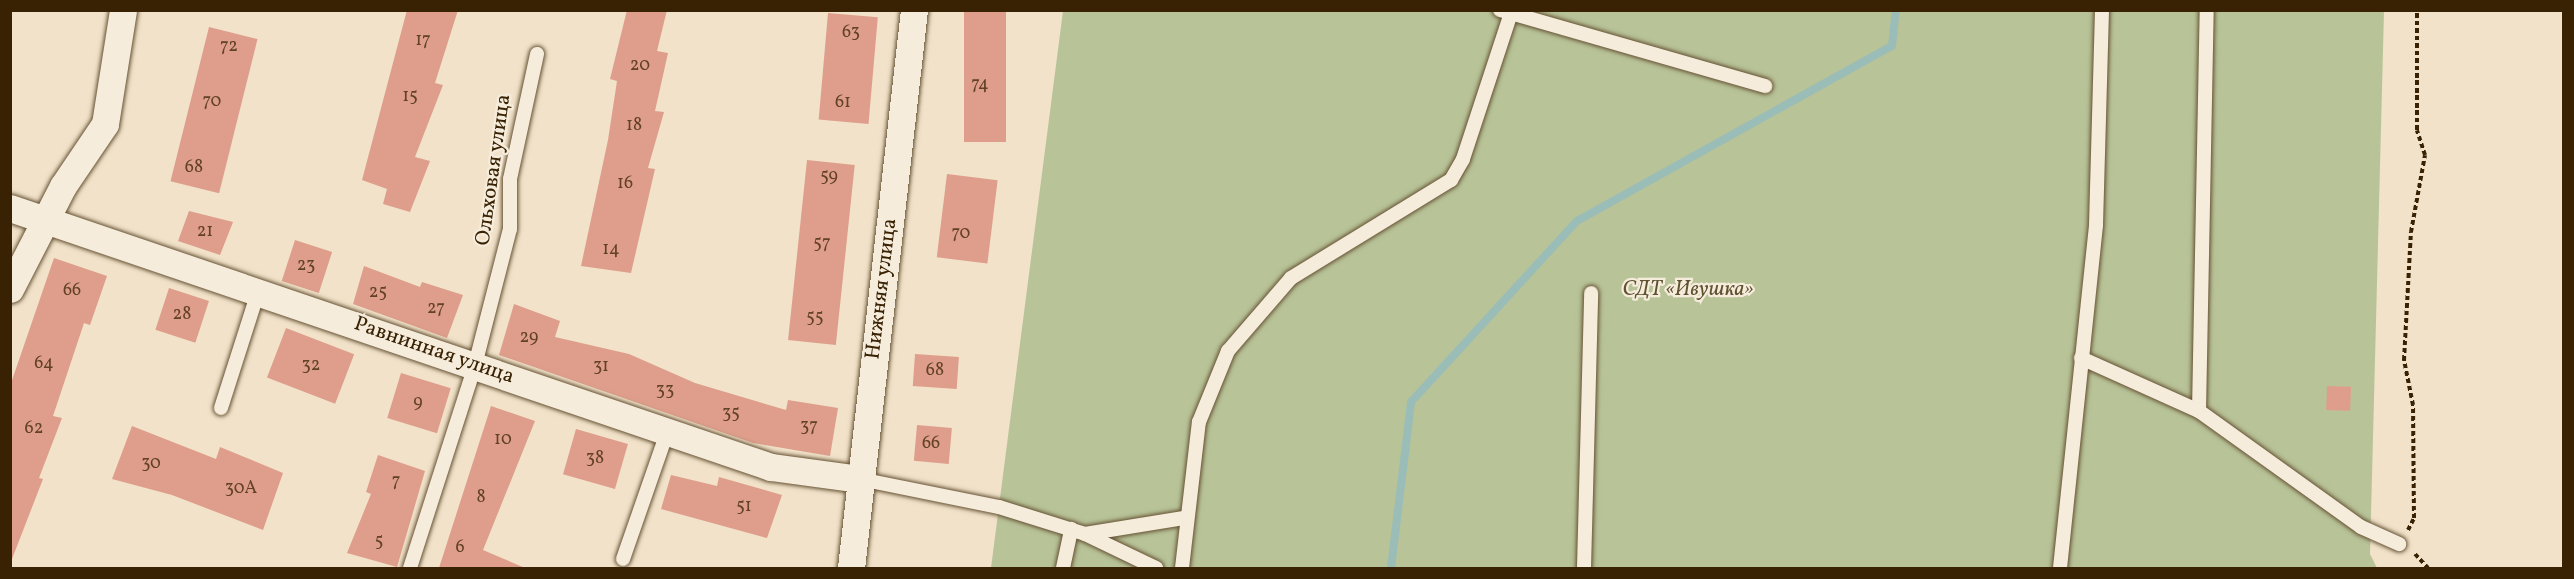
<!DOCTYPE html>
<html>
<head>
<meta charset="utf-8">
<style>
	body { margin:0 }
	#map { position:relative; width:2574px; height:579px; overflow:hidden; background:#f1e2c9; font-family:Vollkorn,serif }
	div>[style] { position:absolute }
	.green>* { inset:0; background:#b8c398 }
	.stream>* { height:8px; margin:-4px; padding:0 4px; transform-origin:4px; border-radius:4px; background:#9bbdb8 }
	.building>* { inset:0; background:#de9e8b; transform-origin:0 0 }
	.path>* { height:4px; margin-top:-2px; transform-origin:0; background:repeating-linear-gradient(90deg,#382203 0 4.5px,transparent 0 7.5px) }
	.roads { filter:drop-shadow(0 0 2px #665234) drop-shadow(0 0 2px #665234) }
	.lane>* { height:14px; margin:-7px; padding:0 7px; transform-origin:7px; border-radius:7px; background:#f6ecdc }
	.street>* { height:27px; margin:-13.5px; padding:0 13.5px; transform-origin:13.5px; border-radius:13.5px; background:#f6ecdc }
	span { translate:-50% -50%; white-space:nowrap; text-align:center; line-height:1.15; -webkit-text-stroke:4.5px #f6ecdc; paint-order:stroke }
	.number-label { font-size:18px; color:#624125 }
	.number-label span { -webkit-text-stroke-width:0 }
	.street-label { font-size:21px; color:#382203 }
	.park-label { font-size:21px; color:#5e5230; font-style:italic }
	.frame { position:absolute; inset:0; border:12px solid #382203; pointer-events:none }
</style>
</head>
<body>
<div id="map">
	<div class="green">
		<div style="clip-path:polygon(1063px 11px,2384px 11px,2370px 554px,2377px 568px,991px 568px)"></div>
	</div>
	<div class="stream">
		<div style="left:1391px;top:568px;width:167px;rotate:-83.1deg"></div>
		<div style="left:1411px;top:402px;width:246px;rotate:-47.5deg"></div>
		<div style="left:1577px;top:221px;width:360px;rotate:-29.1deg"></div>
		<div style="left:1892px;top:46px;width:36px;rotate:-84deg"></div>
	</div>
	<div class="building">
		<div style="clip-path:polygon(407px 10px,458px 10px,435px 83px,443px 85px,415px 157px,430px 161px,410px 212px,383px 204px,387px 189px,362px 180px)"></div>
		<div style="clip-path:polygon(627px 10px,667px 10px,657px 51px,668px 53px,655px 111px,664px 112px,648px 168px,655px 169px,631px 273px,581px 266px,608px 140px,617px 81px,610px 79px)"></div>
		<div style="left:964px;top:10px;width:42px;height:132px"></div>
		<div style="left:828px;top:13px;width:50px;height:107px;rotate:5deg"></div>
		<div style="left:209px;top:27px;width:50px;height:159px;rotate:14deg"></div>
		<div style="left:807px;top:160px;width:48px;height:181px;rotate:6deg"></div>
		<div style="left:947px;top:174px;width:51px;height:84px;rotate:7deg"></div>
		<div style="clip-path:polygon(189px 211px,233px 222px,220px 255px,178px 241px)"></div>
		<div style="left:295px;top:240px;width:39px;height:43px;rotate:18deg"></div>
		<div style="clip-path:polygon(54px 258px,107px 276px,90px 325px,84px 323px,53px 416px,62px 418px,39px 478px,43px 479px,12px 559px,10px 386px)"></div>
		<div style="clip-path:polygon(364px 266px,420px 287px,422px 282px,463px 295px,447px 338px,353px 304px)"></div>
		<div style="left:169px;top:288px;width:42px;height:44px;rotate:18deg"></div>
		<div style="clip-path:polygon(514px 304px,560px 321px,555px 337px,629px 354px,695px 383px,786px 410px,788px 400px,838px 408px,830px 456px,753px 443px,499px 355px)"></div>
		<div style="left:286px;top:328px;width:73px;height:53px;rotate:21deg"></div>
		<div style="left:915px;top:354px;width:44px;height:32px;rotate:4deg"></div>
		<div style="left:401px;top:373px;width:52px;height:47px;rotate:17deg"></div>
		<div style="left:2327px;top:386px;width:24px;height:24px;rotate:2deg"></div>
		<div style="clip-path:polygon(491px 406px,535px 421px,483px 550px,525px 568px,439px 568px)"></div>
		<div style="left:917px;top:425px;width:35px;height:36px;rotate:5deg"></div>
		<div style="clip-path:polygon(132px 426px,216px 459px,220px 447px,283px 473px,263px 530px,172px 495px,112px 479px)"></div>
		<div style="left:576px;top:429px;width:54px;height:47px;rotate:16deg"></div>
		<div style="clip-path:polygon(378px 455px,425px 471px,397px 567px,347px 553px,371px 494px,366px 492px)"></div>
		<div style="clip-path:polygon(671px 475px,717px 486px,719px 477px,782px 495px,767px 538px,661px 509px)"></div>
	</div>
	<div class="path">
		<div style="left:2408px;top:530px;width:13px;rotate:-63deg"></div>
		<div style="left:2414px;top:518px;width:113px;rotate:-90.5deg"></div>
		<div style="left:2413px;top:405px;width:46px;rotate:-101.3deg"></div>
		<div style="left:2404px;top:360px;width:128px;rotate:-86.9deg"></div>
		<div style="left:2411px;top:232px;width:78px;rotate:-79.7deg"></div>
		<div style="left:2425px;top:155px;width:26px;rotate:-108deg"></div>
		<div style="left:2417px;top:130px;width:120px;rotate:-90deg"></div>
		<div style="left:2415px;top:554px;width:19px;rotate:47deg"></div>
	</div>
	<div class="roads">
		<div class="lane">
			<div style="left:1500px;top:10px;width:276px;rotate:16deg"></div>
			<div style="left:2081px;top:358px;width:129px;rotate:24.2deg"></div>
			<div style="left:2199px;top:411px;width:199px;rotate:35.6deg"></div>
			<div style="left:2361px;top:527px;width:42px;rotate:24.1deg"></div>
			<div style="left:221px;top:408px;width:122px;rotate:-72.3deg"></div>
			<div style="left:2199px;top:411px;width:401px;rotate:-88.9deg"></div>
			<div style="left:860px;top:479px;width:142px;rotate:11.4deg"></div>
			<div style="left:999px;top:507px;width:90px;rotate:17.4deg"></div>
			<div style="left:1085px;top:534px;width:79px;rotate:25.6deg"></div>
			<div style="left:1085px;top:534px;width:100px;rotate:-9.2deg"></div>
			<div style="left:623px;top:559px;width:133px;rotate:-70.8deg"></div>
			<div style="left:410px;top:568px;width:213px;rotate:-72.2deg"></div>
			<div style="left:475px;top:365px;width:140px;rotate:-75.6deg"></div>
			<div style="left:510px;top:229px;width:50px;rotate:-90deg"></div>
			<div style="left:510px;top:179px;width:128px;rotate:-77.8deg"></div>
			<div style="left:1063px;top:568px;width:40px;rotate:-78deg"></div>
			<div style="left:1182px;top:568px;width:147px;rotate:-83.4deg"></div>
			<div style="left:1199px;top:422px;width:77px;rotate:-67.8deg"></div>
			<div style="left:1228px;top:351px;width:96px;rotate:-49.2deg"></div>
			<div style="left:1291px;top:278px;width:188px;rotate:-31.5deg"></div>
			<div style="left:1451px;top:180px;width:24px;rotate:-60deg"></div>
			<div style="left:1463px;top:159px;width:157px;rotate:-71.8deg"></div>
			<div style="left:1584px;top:568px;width:275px;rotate:-88.5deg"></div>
			<div style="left:2060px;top:568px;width:345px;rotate:-84deg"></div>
			<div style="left:2096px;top:225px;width:215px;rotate:-88.4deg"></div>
		</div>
		<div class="street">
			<div style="left:10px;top:208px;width:804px;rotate:18.8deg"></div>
			<div style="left:771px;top:467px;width:90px;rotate:7.7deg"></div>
			<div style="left:10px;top:289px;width:116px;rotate:-62.8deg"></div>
			<div style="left:63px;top:186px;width:75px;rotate:-55.9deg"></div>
			<div style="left:105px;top:124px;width:115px;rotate:-81deg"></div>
			<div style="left:851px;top:568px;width:562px;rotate:-83.56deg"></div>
		</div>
	</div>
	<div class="number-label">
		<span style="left:851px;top:33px">63</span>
		<span style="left:423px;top:41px">17</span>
		<span style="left:229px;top:47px">72</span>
		<span style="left:640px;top:66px">20</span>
		<span style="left:980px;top:85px">74</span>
		<span style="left:410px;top:97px">15</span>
		<span style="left:212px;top:102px">70</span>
		<span style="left:843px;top:103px">61</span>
		<span style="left:634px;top:126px">18</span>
		<span style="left:194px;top:168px">68</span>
		<span style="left:829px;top:177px">59</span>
		<span style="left:625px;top:184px">16</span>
		<span style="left:205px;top:232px">21</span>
		<span style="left:961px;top:234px">70</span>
		<span style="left:822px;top:244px">57</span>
		<span style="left:611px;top:250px">14</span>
		<span style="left:306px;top:266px">23</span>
		<span style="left:72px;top:291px">66</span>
		<span style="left:378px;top:293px">25</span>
		<span style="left:436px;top:309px">27</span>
		<span style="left:182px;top:315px">28</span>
		<span style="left:815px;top:318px">55</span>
		<span style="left:529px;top:338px">29</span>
		<span style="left:44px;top:364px">64</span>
		<span style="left:311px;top:366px">32</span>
		<span style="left:601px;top:367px">31</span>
		<span style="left:935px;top:371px">68</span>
		<span style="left:665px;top:391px">33</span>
		<span style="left:418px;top:403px">9</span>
		<span style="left:731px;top:414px">35</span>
		<span style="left:809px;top:427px">37</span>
		<span style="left:34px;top:429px">62</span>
		<span style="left:503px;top:440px">10</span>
		<span style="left:931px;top:444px">66</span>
		<span style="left:595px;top:459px">38</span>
		<span style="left:151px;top:464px">30</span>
		<span style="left:396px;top:482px">7</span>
		<span style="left:241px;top:489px">30А</span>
		<span style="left:481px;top:498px">8</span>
		<span style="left:744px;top:507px">51</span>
		<span style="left:379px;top:542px">5</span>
		<span style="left:460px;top:548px">6</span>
	</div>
	<div class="street-label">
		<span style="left:494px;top:170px;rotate:-82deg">Ольховая улица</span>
		<span style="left:882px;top:289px;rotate:-83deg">Нижняя улица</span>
		<span style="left:434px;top:351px;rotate:19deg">Равнинная улица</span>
	</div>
	<div class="park-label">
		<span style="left:1688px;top:290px">СДТ «Ивушка»</span>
	</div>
	<div class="frame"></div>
</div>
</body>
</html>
